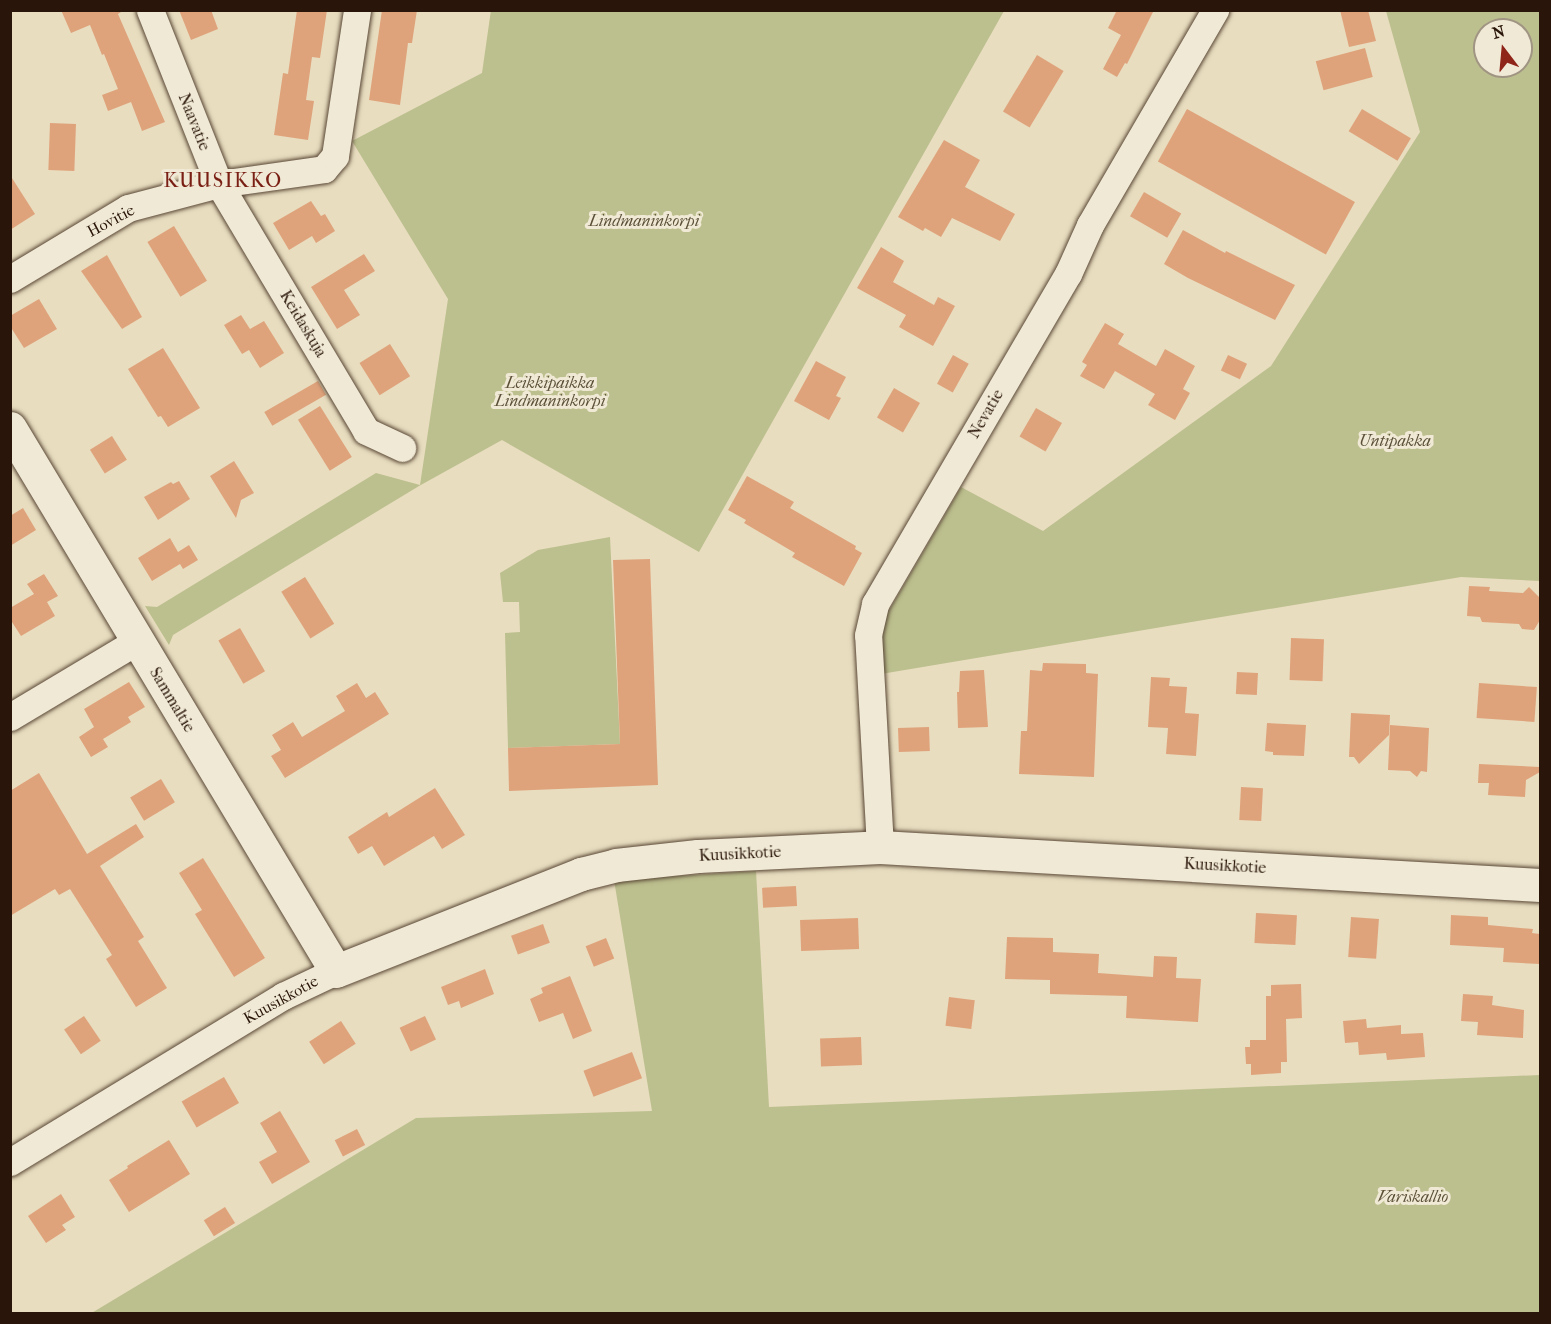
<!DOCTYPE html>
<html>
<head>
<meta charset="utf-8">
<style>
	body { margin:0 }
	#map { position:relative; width:1551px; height:1324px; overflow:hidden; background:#e8ddbf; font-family:"IM FELL French Canon",serif }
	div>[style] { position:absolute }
	.green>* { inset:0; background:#bcbf8e }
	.building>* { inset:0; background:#dfa37c; transform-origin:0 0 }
	.roads { filter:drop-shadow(0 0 2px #594736) drop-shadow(0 0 2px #594736) }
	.minor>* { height:27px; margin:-13.5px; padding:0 13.5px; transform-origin:13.5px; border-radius:13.5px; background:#f0e9d5 }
	.tertiary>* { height:33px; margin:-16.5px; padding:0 16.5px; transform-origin:16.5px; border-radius:16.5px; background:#f0e9d5 }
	span { translate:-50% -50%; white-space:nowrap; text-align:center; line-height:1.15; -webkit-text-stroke:6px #f0e9d5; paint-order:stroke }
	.street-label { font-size:16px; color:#291509 }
	.park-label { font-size:16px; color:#5c5038; font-style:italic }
	.quarter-label { font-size:20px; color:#7a1f14; letter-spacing:1.5px }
	.frame { position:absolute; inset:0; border:12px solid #291509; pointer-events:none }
	.north { position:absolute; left:1473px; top:18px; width:60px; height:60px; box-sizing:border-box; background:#f0e9d5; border:2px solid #a09483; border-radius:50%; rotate:344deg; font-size:16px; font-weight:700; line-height:24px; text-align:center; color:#291509 }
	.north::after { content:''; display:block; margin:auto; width:21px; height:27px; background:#8f2418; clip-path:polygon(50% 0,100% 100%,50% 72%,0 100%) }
</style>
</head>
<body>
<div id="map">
	<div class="green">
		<div style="clip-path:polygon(491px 10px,1004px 11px,699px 552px,502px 440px,419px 486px,173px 635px,169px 645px,145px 606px,157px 607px,376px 473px,420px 485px,448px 299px,352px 141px,482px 73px)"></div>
		<div style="clip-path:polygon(evenodd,1386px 11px,1540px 11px,1540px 581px,1461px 577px,881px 674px,880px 626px,961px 487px,1043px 531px,1271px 366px,1420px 132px,1386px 11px,1485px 30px,1521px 30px,1521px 66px,1485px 66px,1485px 30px)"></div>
		<div style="clip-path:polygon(610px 537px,620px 744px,508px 748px,505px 633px,520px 632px,519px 602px,503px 602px,500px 573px,538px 550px)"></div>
		<div style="clip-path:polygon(756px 871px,769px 1107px,1540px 1075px,1540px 1313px,90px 1314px,416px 1118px,652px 1111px,614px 880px)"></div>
	</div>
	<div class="building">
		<div style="clip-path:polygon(61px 10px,124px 10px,118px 14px,165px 122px,142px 131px,131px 102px,108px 111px,102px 95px,118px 89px,104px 54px,102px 55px,90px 25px,71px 33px)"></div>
		<div style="clip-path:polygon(179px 10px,211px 10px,218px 29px,191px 40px)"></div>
		<div style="clip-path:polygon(297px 10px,327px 10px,320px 58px,312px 57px,306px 100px,314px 101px,308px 140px,274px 135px,283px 73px,288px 74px)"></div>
		<div style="clip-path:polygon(382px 10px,417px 10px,412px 43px,408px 43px,400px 105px,369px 100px)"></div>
		<div style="clip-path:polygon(1117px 10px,1154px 10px,1127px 64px,1125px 63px,1117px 77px,1103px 69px,1121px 35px,1108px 28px)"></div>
		<div style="clip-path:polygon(1340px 10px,1368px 10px,1376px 41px,1349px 47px)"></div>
		<div style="left:1365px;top:48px;width:30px;height:51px;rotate:75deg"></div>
		<div style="left:1037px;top:55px;width:31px;height:66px;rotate:31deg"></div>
		<div style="left:1187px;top:109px;width:192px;height:60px;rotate:29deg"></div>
		<div style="left:1362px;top:109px;width:57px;height:26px;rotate:31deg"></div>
		<div style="left:50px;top:123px;width:26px;height:47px;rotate:2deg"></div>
		<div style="clip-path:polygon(944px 140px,980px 160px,965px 187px,1015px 214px,1000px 241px,952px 218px,941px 237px,925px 228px,923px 231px,898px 217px)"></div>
		<div style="clip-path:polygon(10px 175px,35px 214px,10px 230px)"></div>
		<div style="left:1144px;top:192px;width:43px;height:28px;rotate:30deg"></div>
		<div style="clip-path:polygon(311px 201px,321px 216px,325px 214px,335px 231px,316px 243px,312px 236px,289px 250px,273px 223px)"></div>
		<div style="left:174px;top:226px;width:64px;height:31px;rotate:59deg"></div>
		<div style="clip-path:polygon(1183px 230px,1225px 253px,1226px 251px,1295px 285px,1275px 320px,1188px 278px,1164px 264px)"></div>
		<div style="clip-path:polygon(881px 247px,904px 261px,893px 282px,934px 305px,938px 297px,955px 306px,933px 346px,899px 327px,906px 315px,857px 288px)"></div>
		<div style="clip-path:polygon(364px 254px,375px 271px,344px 290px,360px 315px,337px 329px,311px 287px)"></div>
		<div style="clip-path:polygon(107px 255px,142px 317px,122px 329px,81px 271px)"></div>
		<div style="clip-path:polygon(39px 299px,57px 329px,24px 348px,10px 326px,10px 316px)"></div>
		<div style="clip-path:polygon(241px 315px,250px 329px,264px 321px,284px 353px,260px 368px,249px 350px,242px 354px,224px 325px)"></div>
		<div style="clip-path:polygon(1105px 323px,1124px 334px,1118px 344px,1156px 366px,1165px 349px,1195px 366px,1183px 389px,1190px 393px,1175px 420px,1148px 405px,1155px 394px,1115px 371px,1104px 389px,1080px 376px,1087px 365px,1082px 362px)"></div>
		<div style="left:390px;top:344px;width:38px;height:36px;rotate:58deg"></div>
		<div style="clip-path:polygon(163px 348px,200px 408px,168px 427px,161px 416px,158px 417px,128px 369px)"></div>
		<div style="left:953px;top:355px;width:18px;height:33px;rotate:29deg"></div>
		<div style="left:1228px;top:355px;width:21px;height:17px;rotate:25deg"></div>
		<div style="clip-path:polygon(816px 361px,846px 377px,836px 396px,841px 398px,829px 420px,794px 401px)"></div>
		<div style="left:318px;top:381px;width:16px;height:62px;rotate:60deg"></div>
		<div style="left:894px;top:388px;width:30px;height:34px;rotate:30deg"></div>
		<div style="left:320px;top:406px;width:60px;height:26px;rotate:58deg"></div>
		<div style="left:1036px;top:408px;width:30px;height:33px;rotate:30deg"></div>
		<div style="left:112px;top:436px;width:28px;height:26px;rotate:58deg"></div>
		<div style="clip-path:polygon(234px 461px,254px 493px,241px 500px,236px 518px,210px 476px)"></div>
		<div style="clip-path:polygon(747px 476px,794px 502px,790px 508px,856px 546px,855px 549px,862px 553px,844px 586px,792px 557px,795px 553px,744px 523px,746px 520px,728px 510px)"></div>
		<div style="clip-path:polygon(179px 481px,190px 499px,158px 520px,144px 497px,171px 482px,173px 484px)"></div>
		<div style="clip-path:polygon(23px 508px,36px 530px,10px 546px,10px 516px)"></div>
		<div style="clip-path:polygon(170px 538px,178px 552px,189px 545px,198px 560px,183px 569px,180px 564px,152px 581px,138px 558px)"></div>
		<div style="clip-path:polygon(650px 559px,658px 785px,509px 791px,508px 748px,620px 744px,613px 560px)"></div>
		<div style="clip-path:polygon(44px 574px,58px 596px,47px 602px,55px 616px,21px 636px,10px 619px,10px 608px,34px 594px,27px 584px)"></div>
		<div style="left:305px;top:577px;width:55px;height:28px;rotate:58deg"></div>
		<div style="clip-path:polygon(1469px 586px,1490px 587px,1489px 591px,1523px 593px,1529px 587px,1540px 598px,1540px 620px,1534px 630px,1522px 629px,1519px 624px,1482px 622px,1480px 617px,1467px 616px)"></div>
		<div style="left:240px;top:628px;width:50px;height:25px;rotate:60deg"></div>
		<div style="left:1291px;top:638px;width:33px;height:42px;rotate:2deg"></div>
		<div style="clip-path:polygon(1043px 663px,1086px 664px,1086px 673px,1098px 674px,1094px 777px,1019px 774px,1021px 731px,1027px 731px,1030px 670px,1042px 671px)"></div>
		<div style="clip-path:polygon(984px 670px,988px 727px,958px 728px,957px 692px,959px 692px,960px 671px)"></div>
		<div style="left:1237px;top:672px;width:21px;height:22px;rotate:3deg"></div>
		<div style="clip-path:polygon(1151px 677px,1170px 678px,1169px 686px,1187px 687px,1185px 713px,1199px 714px,1196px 756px,1166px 754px,1168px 728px,1148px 727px)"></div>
		<div style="clip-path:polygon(129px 682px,145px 707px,128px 717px,131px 722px,103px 739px,108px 747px,91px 757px,79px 737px,94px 727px,84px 709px)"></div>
		<div style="clip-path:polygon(357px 683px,366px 698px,375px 692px,389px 714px,285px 778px,271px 756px,281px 750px,272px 735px,293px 722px,302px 737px,345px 711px,336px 696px)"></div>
		<div style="left:1479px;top:683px;width:58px;height:35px;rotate:4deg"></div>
		<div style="clip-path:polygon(1351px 713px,1390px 715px,1389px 735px,1359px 764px,1354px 757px,1349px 757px)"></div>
		<div style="clip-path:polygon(1267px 723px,1306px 725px,1304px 756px,1273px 755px,1273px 752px,1265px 751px)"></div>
		<div style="clip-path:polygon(1390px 725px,1429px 728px,1427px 772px,1421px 771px,1417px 777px,1410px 771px,1388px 770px)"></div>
		<div style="left:929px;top:727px;width:24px;height:31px;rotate:88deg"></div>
		<div style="clip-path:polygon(1479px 764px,1540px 767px,1540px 772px,1526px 780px,1525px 797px,1488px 795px,1489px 783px,1478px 783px)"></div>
		<div style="clip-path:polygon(39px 773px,87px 854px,136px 824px,144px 837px,100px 866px,144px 937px,138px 941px,167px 988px,136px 1007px,106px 959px,112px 955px,70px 889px,59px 895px,55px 889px,10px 916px,10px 791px)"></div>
		<div style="left:161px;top:779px;width:27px;height:36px;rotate:59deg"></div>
		<div style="left:1241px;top:787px;width:22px;height:33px;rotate:3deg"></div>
		<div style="clip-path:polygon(435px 788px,465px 835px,442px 849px,434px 836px,384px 866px,372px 846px,358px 854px,348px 837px,387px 812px,389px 817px)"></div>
		<div style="clip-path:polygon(203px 858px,265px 958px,234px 977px,195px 914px,202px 910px,179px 873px)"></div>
		<div style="left:796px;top:886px;width:20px;height:34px;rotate:87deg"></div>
		<div style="left:1256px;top:913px;width:41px;height:30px;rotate:3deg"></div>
		<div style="clip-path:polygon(1451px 915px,1488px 917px,1488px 925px,1533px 929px,1532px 933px,1540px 934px,1540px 964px,1503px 962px,1504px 948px,1450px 945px)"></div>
		<div style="left:1351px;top:917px;width:28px;height:40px;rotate:4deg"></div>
		<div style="left:858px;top:918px;width:31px;height:58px;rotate:88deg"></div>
		<div style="left:543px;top:924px;width:20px;height:34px;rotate:70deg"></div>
		<div style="clip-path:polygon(1007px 937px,1053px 938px,1053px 952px,1099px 954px,1098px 973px,1153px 977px,1154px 956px,1177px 957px,1176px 978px,1201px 979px,1198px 1022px,1126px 1018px,1127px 996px,1050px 994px,1050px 980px,1005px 979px)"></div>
		<div style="left:606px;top:938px;width:22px;height:22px;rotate:68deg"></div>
		<div style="clip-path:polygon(485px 969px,494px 994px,461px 1008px,459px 1001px,448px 1005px,441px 987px)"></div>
		<div style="clip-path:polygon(570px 976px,592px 1031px,573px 1039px,563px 1013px,539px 1022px,530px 999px,543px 993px,541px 988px)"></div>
		<div style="clip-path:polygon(1301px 984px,1302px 1018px,1286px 1019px,1287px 1062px,1281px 1062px,1281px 1073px,1251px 1075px,1251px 1064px,1246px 1064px,1245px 1047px,1250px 1047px,1250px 1040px,1266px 1040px,1266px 996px,1271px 996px,1271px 985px)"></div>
		<div style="clip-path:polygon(1463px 994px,1493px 996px,1492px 1005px,1524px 1010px,1523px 1038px,1477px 1035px,1478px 1022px,1461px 1021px)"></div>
		<div style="left:949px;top:997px;width:26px;height:29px;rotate:7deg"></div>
		<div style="left:84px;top:1016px;width:30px;height:24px;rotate:56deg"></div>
		<div style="left:425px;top:1016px;width:26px;height:28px;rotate:65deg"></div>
		<div style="clip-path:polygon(1366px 1019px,1367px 1028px,1401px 1025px,1401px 1034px,1423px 1033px,1425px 1057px,1387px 1060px,1386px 1053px,1359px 1055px,1358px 1042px,1345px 1043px,1343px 1021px)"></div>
		<div style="left:341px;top:1021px;width:27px;height:38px;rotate:57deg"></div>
		<div style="left:861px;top:1037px;width:28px;height:41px;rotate:88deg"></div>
		<div style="left:632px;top:1052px;width:28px;height:52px;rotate:69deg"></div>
		<div style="left:224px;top:1077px;width:30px;height:49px;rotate:60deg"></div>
		<div style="clip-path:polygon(280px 1111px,310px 1162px,272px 1184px,259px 1162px,277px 1152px,260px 1123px)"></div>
		<div style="left:357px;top:1129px;width:18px;height:25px;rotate:63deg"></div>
		<div style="clip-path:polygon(169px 1140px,190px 1174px,129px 1212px,109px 1180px,128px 1168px,127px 1166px)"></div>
		<div style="clip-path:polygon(61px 1194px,75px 1217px,62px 1225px,66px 1230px,46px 1243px,28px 1216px)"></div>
		<div style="left:225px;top:1207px;width:19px;height:25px;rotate:58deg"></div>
	</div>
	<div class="roads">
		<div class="minor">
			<div style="left:150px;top:10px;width:187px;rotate:68.4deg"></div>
			<div style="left:219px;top:184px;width:287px;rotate:59.2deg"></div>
			<div style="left:366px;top:431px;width:40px;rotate:25deg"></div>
			<div style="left:10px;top:279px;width:138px;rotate:-31deg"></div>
			<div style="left:128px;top:208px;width:94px;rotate:-14.8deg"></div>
			<div style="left:219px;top:184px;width:106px;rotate:-8.1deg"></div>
			<div style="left:324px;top:169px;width:17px;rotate:-50deg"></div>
			<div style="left:335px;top:156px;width:148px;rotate:-81.4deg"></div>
			<div style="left:10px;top:717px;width:148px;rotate:-30.9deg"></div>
			<div style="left:880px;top:847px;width:212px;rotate:-93.2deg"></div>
			<div style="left:868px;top:635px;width:32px;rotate:-77deg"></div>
			<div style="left:875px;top:604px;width:382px;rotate:-59.7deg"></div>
			<div style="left:1068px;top:274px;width:54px;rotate:-65.8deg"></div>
			<div style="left:1090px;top:225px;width:249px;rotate:-59.8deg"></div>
			<div style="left:10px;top:1162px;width:320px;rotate:-31.3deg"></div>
			<div style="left:283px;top:996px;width:59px;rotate:-25.3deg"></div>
		</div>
		<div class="tertiary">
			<div style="left:10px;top:428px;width:633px;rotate:59.02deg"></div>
			<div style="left:336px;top:971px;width:264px;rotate:-21.6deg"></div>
			<div style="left:581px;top:874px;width:36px;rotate:-14deg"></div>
			<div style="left:616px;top:865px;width:82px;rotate:-6.3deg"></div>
			<div style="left:698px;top:856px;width:182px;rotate:-2.8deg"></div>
			<div style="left:880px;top:847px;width:661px;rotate:3.3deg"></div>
		</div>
	</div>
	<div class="street-label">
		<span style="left:194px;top:122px;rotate:68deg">Naavatie</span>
		<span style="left:111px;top:221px;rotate:-28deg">Hovitie</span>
		<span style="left:303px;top:324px;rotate:59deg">Keidaskuja</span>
		<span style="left:986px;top:414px;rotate:-60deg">Nevatie</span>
		<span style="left:172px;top:700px;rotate:59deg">Sammaltie</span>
		<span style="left:740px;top:854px;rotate:-3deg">Kuusikkotie</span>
		<span style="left:1225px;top:866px;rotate:3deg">Kuusikkotie</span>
		<span style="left:281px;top:1000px;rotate:-29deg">Kuusikkotie</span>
	</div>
	<div class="park-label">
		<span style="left:644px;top:221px">Lindmaninkorpi</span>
		<span style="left:550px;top:392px">Leikkipaikka<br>Lindmaninkorpi</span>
		<span style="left:1395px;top:441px">Untipakka</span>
		<span style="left:1413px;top:1197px">Variskallio</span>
	</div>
	<div class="quarter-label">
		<span style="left:223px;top:180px">KUUSIKKO</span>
	</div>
	<div class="frame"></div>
	<div class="north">N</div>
</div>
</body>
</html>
